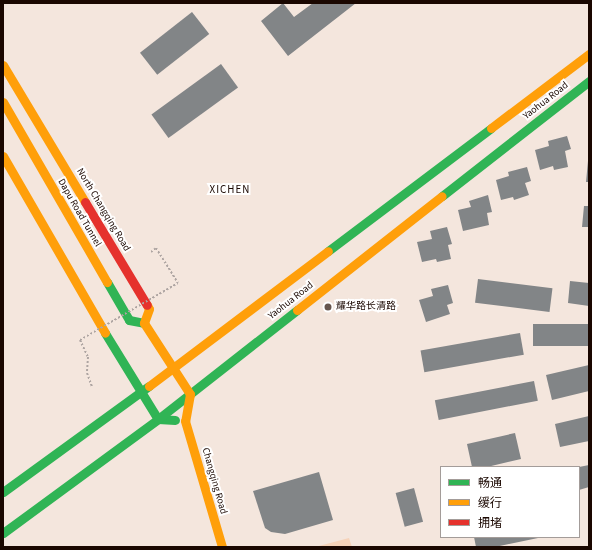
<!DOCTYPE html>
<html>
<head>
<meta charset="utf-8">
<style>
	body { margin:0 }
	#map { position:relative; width:592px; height:550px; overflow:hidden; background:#f4e6dd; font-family:"Source Sans 3","Noto Sans SC",sans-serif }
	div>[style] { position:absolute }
	.green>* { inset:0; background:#f6d3b9 }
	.building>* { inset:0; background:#828587; transform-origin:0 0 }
	.path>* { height:2px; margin-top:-1px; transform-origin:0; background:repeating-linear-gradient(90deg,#aea5a2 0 2px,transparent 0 4px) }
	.fast>* { height:9px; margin:-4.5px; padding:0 4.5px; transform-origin:4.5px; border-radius:4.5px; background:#30b455 }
	.slow>* { height:9px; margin:-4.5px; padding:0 4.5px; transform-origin:4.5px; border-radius:4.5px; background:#ff9f0a }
	.jam>* { height:9px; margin:-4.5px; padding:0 4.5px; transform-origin:4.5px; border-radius:4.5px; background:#e5322d }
	.path-bridge>* { height:2px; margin-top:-1px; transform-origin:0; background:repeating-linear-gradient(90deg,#aea5a2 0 2px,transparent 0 4px) }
	.dots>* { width:11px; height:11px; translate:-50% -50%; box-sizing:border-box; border:2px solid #fff; border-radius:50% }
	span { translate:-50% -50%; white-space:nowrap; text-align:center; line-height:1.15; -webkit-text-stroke:4px #fff; paint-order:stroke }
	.street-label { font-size:10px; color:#1a0700 }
	.poi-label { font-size:10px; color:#1a0700 }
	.left { translate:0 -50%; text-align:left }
	.neighbourhood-label { font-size:11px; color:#1a0700; letter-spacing:1px }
	.frame { position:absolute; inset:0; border:4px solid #1a0700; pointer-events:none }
	.legend { position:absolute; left:440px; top:466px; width:140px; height:72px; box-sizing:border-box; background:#fff; border:1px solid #a39c99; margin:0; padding:5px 7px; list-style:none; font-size:12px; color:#1a0700 }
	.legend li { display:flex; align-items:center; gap:8px; height:20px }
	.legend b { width:20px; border:1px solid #a39c99 }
</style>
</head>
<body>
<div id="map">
	<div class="green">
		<div style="clip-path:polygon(349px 538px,352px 547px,315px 547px)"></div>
	</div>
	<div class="building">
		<div style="clip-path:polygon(283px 3px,294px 17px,313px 3px,356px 3px,288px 56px,261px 21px)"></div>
		<div style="left:192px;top:12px;width:28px;height:66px;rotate:52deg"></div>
		<div style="left:221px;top:64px;width:29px;height:86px;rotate:54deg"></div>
		<div style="clip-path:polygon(567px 136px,571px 149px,565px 151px,568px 167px,554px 170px,553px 166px,540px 170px,535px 150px,549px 146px,548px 141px)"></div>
		<div style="clip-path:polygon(588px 161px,589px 161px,589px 182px,586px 182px)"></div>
		<div style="clip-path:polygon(527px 167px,531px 181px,525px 183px,529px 195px,514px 200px,513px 197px,501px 200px,496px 180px,509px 176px,508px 172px)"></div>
		<div style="clip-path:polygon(488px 195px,492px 212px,487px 213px,489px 225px,463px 231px,458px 210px,471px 207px,469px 201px)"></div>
		<div style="clip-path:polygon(584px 206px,589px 206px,589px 227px,582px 227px)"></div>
		<div style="clip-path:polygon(447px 227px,452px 244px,448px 245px,451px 259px,437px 262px,436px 259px,422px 262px,417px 242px,432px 239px,430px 231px)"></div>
		<div style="left:478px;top:279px;width:75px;height:24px;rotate:7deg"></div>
		<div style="clip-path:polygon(570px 281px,589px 283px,589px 306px,568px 303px)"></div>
		<div style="clip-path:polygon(448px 285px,453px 303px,447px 305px,450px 314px,426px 322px,419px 300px,433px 296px,431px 289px)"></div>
		<div style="left:589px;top:324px;width:22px;height:56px;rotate:90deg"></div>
		<div style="left:520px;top:333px;width:22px;height:101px;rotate:80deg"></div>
		<div style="clip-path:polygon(589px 365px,589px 391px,552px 400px,546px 375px)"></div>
		<div style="left:534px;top:381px;width:20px;height:101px;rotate:79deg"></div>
		<div style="clip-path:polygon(589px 416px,589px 441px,560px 447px,555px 424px)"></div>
		<div style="clip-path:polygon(515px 433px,521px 459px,487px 467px,472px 467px,467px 444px)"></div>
		<div style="clip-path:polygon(589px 465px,589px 487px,579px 490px,579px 467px)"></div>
		<div style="clip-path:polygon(319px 472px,333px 520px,285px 534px,271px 532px,265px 528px,253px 491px)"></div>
		<div style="left:414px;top:488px;width:35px;height:19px;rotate:75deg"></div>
		<div style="clip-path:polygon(474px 537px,538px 537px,538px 538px,495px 547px,476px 547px)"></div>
	</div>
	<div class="path">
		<div style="left:151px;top:252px;width:6px;rotate:-39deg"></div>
		<div style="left:156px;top:248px;width:41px;rotate:57.8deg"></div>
		<div style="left:80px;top:340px;width:19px;rotate:65deg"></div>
		<div style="left:88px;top:357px;width:16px;rotate:94deg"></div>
		<div style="left:87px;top:373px;width:15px;rotate:70deg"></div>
	</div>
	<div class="fast">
		<div style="left:442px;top:196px;width:187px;rotate:-38deg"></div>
		<div style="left:328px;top:251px;width:204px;rotate:-37deg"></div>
		<div style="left:107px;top:282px;width:44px;rotate:59.9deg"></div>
		<div style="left:129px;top:320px;width:15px;rotate:11deg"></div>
		<div style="left:105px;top:333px;width:101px;rotate:58.4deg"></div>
		<div style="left:158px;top:419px;width:17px;rotate:3deg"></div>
		<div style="left:3px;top:492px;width:180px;rotate:-36deg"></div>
		<div style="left:3px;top:533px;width:192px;rotate:-36.3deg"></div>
		<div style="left:158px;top:419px;width:177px;rotate:-38.1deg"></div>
	</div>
	<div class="slow">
		<div style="left:3px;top:65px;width:160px;rotate:59.1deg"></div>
		<div style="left:3px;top:102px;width:208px;rotate:60deg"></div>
		<div style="left:491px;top:128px;width:123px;rotate:-37.1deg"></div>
		<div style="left:3px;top:156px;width:204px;rotate:60deg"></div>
		<div style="left:147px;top:305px;width:4px;rotate:63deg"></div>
		<div style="left:149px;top:309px;width:15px;rotate:110deg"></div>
		<div style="left:144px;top:323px;width:85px;rotate:57.1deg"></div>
		<div style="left:190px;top:394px;width:27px;rotate:100deg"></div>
		<div style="left:185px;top:421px;width:131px;rotate:73.6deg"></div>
		<div style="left:297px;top:310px;width:184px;rotate:-38.2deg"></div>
		<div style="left:149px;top:386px;width:224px;rotate:-37deg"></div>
	</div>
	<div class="jam">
		<div style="left:85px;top:202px;width:120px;rotate:59deg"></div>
	</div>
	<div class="path-bridge">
		<div style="left:80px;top:340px;width:113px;rotate:-30.2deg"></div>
	</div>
	<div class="dots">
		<div style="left:328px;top:307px;background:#66554d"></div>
	</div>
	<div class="street-label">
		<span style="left:546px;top:101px;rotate:-38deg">Yaohua Road</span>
		<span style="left:103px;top:210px;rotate:59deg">North Changqing Road</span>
		<span style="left:79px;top:213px;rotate:60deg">Dapu Road Tunnel</span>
		<span style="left:291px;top:301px;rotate:-38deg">Yaohua Road</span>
		<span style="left:214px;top:481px;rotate:74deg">Changqing Road</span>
	</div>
	<div class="poi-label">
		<span class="left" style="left:336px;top:307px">耀华路长清路</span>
	</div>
	<div class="neighbourhood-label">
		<span style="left:230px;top:190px">XICHEN</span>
	</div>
	<div class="frame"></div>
	<ul class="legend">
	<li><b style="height:5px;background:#30b455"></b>畅通</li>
	<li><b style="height:5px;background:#ff9f0a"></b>缓行</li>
	<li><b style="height:5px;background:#e5322d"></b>拥堵</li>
	</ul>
</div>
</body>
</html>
